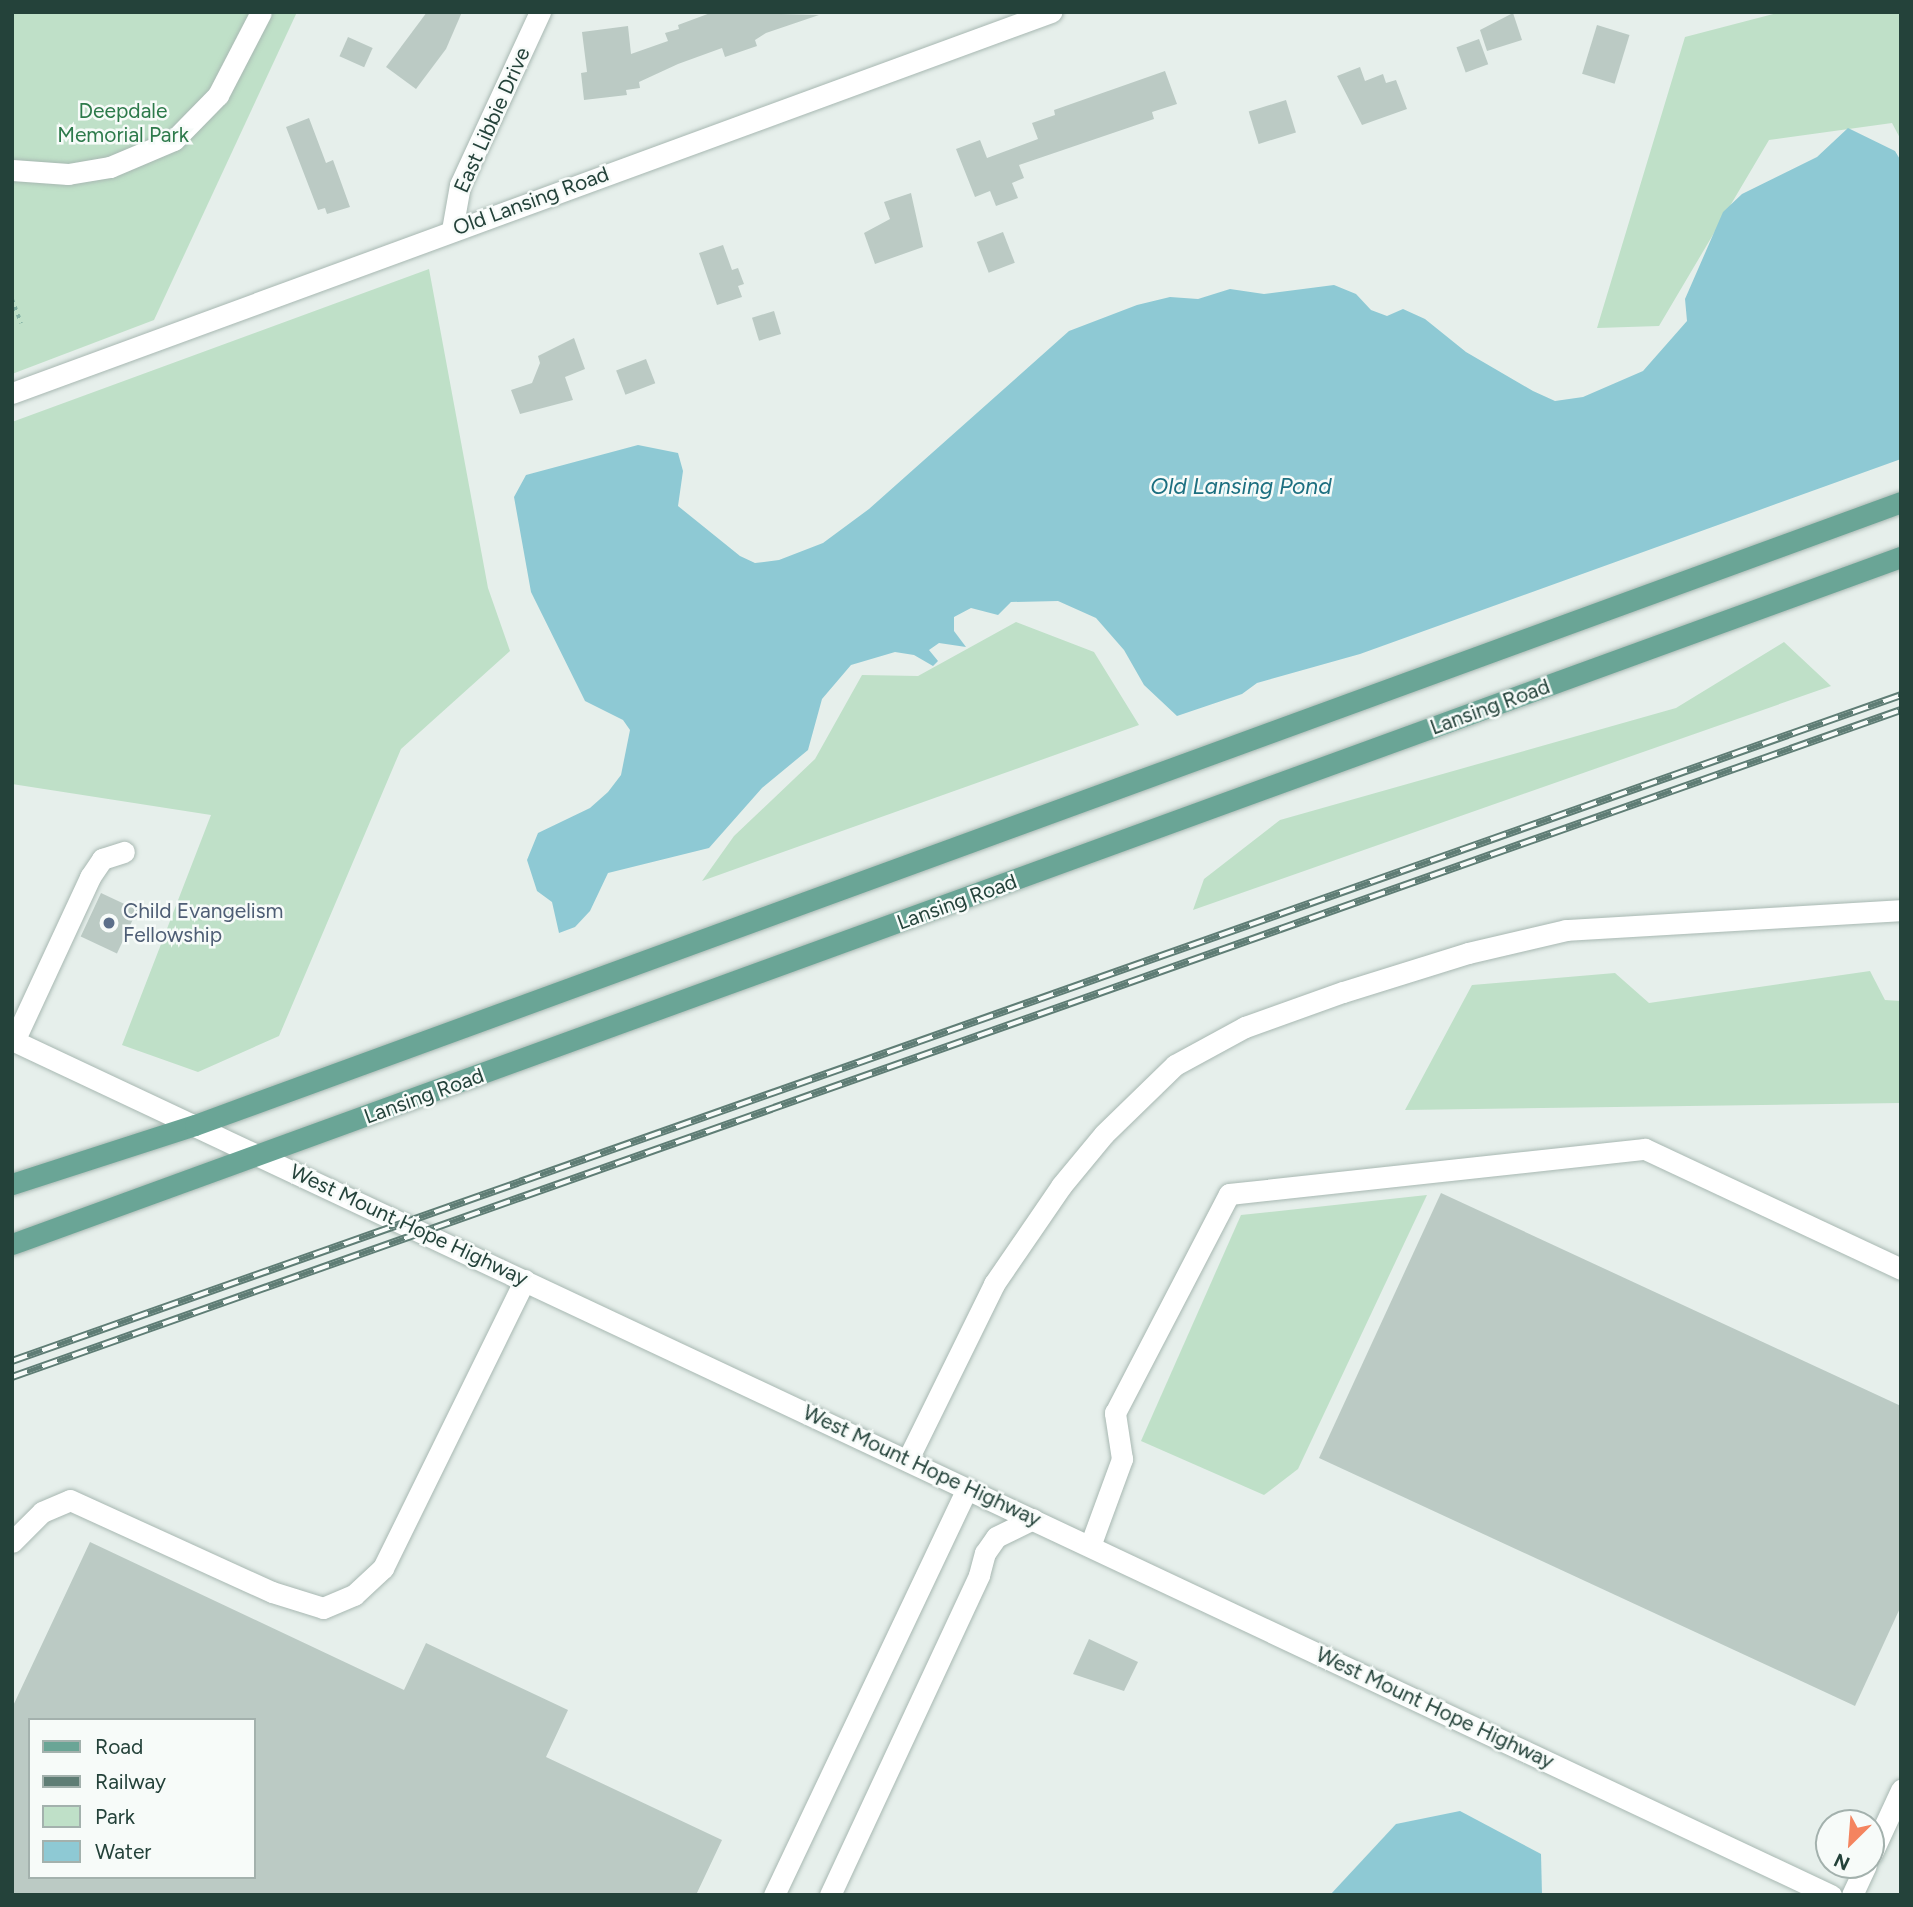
<!DOCTYPE html>
<html>
<head>
<meta charset="utf-8">
<style>
	body { margin:0 }
	#map { position:relative; width:1913px; height:1907px; overflow:hidden; background:#e6efeb; font-family:Figtree,sans-serif }
	div>[style] { position:absolute }
	.green>* { inset:0; background:#bfe0c8 }
	.water>* { inset:0; background:#8ec9d4 }
	.building>* { inset:0; background:#bbcac4; transform-origin:0 0 }
	.path>* { height:3.5px; margin-top:-1.75px; transform-origin:0; background:repeating-linear-gradient(90deg,#86b3a5 0 3.5px,transparent 0 8.5px) }
	.roads { filter:drop-shadow(0 0 2px #a8b8b2) drop-shadow(0 0 2px #a8b8b2) }
	.minor>* { height:21px; margin:-10.5px; padding:0 10.5px; transform-origin:10.5px; border-radius:10.5px; background:#fff }
	.major>* { height:21px; margin:-10.5px; padding:0 10.5px; transform-origin:10.5px; border-radius:10.5px; background:#6aa596 }
	.rail>* { height:8px; margin-top:-4px; transform-origin:0; background:repeating-linear-gradient(90deg,#f7fbf9 0 16px,#5f7d75 0 32px); box-sizing:border-box; border-block:2px solid #5f7d75 }
	.dots>* { width:19px; height:19px; translate:-50% -50%; box-sizing:border-box; border:4px solid #f7fbf9; border-radius:50% }
	span { translate:-50% -50%; white-space:nowrap; text-align:center; line-height:1.15; -webkit-text-stroke:5px #f7fbf9; paint-order:stroke }
	.park-label { font-size:21px; color:#2d7a4b }
	.street-label { font-size:21px; color:#24423a }
	.service-label { font-size:21px; color:#4e5e75 }
	.left { translate:0 -50%; text-align:left }
	.water-label { font-size:23px; color:#1c6f80; font-style:italic }
	.frame { position:absolute; inset:0; border:14px solid #24423a; pointer-events:none }
	.legend { position:absolute; left:28px; top:1718px; width:228px; height:161px; box-sizing:border-box; background:#f7fbf9; border:2px solid #a3b1ad; margin:0; padding:9px 12px; list-style:none; font-size:21px; color:#24423a }
	.legend li { display:flex; align-items:center; gap:14px; height:35px }
	.legend b { width:35px; border:2px solid #a3b1ad }
	.north { position:absolute; left:1815px; top:1809px; width:70px; height:70px; box-sizing:border-box; background:#f7fbf9; border:2px solid #a3b1ad; border-radius:50%; rotate:205deg; font-size:19px; font-weight:700; line-height:28px; text-align:center; color:#24423a }
	.north::after { content:''; display:block; margin:auto; width:24px; height:32px; background:#f4845f; clip-path:polygon(50% 0,100% 100%,50% 72%,0 100%) }
</style>
</head>
<body>
<div id="map">
	<div class="green">
		<div style="clip-path:polygon(12px 12px,297px 12px,154px 320px,12px 374px)"></div>
		<div style="clip-path:polygon(1781px 12px,1901px 12px,1901px 140px,1892px 123px,1769px 140px,1659px 326px,1597px 328px,1685px 37px)"></div>
		<div style="clip-path:polygon(429px 269px,488px 588px,510px 651px,401px 749px,279px 1036px,198px 1072px,122px 1045px,211px 815px,12px 784px,12px 422px)"></div>
		<div style="clip-path:polygon(1016px 622px,1094px 652px,1139px 725px,702px 881px,734px 836px,815px 759px,862px 675px,918px 676px)"></div>
		<div style="clip-path:polygon(1784px 642px,1831px 686px,1193px 910px,1204px 879px,1280px 820px,1676px 708px)"></div>
		<div style="clip-path:polygon(1870px 971px,1885px 1000px,1901px 1001px,1901px 1103px,1405px 1110px,1472px 985px,1615px 973px,1649px 1003px)"></div>
		<div style="clip-path:polygon(1427px 1195px,1298px 1469px,1264px 1495px,1141px 1441px,1241px 1215px)"></div>
	</div>
	<div class="water">
		<div style="clip-path:polygon(1848px 128px,1895px 151px,1901px 161px,1901px 459px,1360px 654px,1257px 683px,1242px 694px,1177px 716px,1144px 685px,1124px 650px,1096px 618px,1058px 601px,1011px 602px,998px 615px,971px 608px,954px 617px,954px 631px,966px 647px,939px 643px,929px 650px,938px 661px,933px 666px,914px 655px,895px 652px,851px 665px,822px 699px,808px 750px,762px 788px,709px 848px,608px 873px,590px 911px,575px 927px,559px 933px,552px 902px,537px 891px,527px 860px,538px 833px,590px 808px,608px 792px,621px 775px,630px 730px,623px 720px,585px 701px,531px 592px,514px 497px,526px 475px,638px 445px,678px 453px,683px 471px,678px 506px,740px 556px,755px 563px,779px 560px,823px 543px,869px 509px,1069px 331px,1137px 305px,1170px 297px,1198px 299px,1230px 289px,1264px 294px,1334px 285px,1356px 294px,1371px 310px,1387px 316px,1403px 309px,1425px 319px,1466px 352px,1533px 391px,1555px 401px,1583px 397px,1643px 371px,1687px 321px,1685px 299px,1723px 212px,1742px 194px,1817px 157px)"></div>
		<div style="clip-path:polygon(1460px 1811px,1541px 1854px,1542px 1895px,1330px 1895px,1396px 1824px)"></div>
	</div>
	<div class="building">
		<div style="clip-path:polygon(427px 12px,462px 12px,446px 49px,416px 89px,386px 67px)"></div>
		<div style="clip-path:polygon(713px 12px,819px 15px,766px 33px,755px 40px,757px 46px,725px 57px,722px 48px,678px 64px,639px 82px,640px 88px,626px 90px,627px 95px,584px 100px,581px 73px,587px 72px,582px 32px,628px 26px,631px 54px,668px 41px,665px 33px,679px 29px,678px 25px)"></div>
		<div style="clip-path:polygon(1513px 13px,1522px 40px,1487px 51px,1480px 30px)"></div>
		<div style="left:1597px;top:25px;width:34px;height:51px;rotate:17deg"></div>
		<div style="left:348px;top:37px;width:27px;height:21px;rotate:24deg"></div>
		<div style="left:1479px;top:39px;width:27px;height:24px;rotate:70deg"></div>
		<div style="clip-path:polygon(1360px 67px,1365px 81px,1383px 74px,1386px 83px,1396px 80px,1407px 109px,1362px 125px,1337px 76px)"></div>
		<div style="clip-path:polygon(1165px 71px,1177px 104px,1152px 112px,1154px 119px,1019px 165px,1024px 178px,1012px 183px,1018px 198px,996px 206px,990px 191px,975px 197px,956px 149px,980px 140px,987px 158px,1038px 139px,1032px 123px,1055px 115px,1054px 110px)"></div>
		<div style="left:1286px;top:100px;width:34px;height:39px;rotate:73deg"></div>
		<div style="clip-path:polygon(309px 118px,326px 163px,333px 160px,350px 207px,327px 214px,325px 208px,318px 210px,286px 127px)"></div>
		<div style="clip-path:polygon(911px 193px,923px 247px,875px 264px,864px 233px,890px 219px,884px 202px)"></div>
		<div style="left:1003px;top:232px;width:33px;height:28px;rotate:69deg"></div>
		<div style="clip-path:polygon(723px 245px,732px 270px,738px 268px,744px 284px,738px 286px,742px 297px,717px 305px,699px 253px)"></div>
		<div style="left:774px;top:311px;width:24px;height:23px;rotate:73deg"></div>
		<div style="clip-path:polygon(574px 338px,585px 369px,565px 377px,573px 400px,520px 414px,511px 390px,532px 383px,540px 363px,538px 356px)"></div>
		<div style="left:646px;top:359px;width:26px;height:32px;rotate:69deg"></div>
		<div style="left:101px;top:893px;width:40px;height:48px;rotate:25deg"></div>
		<div style="clip-path:polygon(1441px 1193px,1901px 1406px,1901px 1606px,1855px 1706px,1319px 1458px)"></div>
		<div style="clip-path:polygon(evenodd,90px 1542px,404px 1690px,426px 1643px,568px 1710px,546px 1757px,722px 1840px,696px 1895px,12px 1895px,12px 1708px,90px 1542px,30px 1720px,254px 1720px,254px 1877px,30px 1877px,30px 1720px)"></div>
		<div style="clip-path:polygon(1089px 1639px,1138px 1662px,1124px 1691px,1073px 1674px)"></div>
	</div>
	<div class="path">
		<div style="left:12px;top:299px;width:26px;rotate:69deg"></div>
	</div>
	<div class="roads">
		<div class="minor">
			<div style="left:12px;top:170px;width:56px;rotate:4.1deg"></div>
			<div style="left:68px;top:174px;width:43px;rotate:-9.5deg"></div>
			<div style="left:110px;top:167px;width:69px;rotate:-22.9deg"></div>
			<div style="left:174px;top:140px;width:63px;rotate:-45.6deg"></div>
			<div style="left:218px;top:95px;width:93px;rotate:-62.6deg"></div>
			<div style="left:452px;top:230px;width:46px;rotate:-79.9deg"></div>
			<div style="left:460px;top:185px;width:191px;rotate:-65.2deg"></div>
			<div style="left:12px;top:393px;width:1107px;rotate:-20.14deg"></div>
			<div style="left:12px;top:1040px;width:2010px;rotate:25.18deg"></div>
			<div style="left:14px;top:1041px;width:181px;rotate:-65.1deg"></div>
			<div style="left:90px;top:877px;width:22px;rotate:-56deg"></div>
			<div style="left:102px;top:859px;width:23px;rotate:-18deg"></div>
			<div style="left:908px;top:1459px;width:195px;rotate:-63.8deg"></div>
			<div style="left:994px;top:1284px;width:119px;rotate:-55.6deg"></div>
			<div style="left:1061px;top:1186px;width:67px;rotate:-50.4deg"></div>
			<div style="left:1104px;top:1134px;width:99px;rotate:-44.2deg"></div>
			<div style="left:1175px;top:1065px;width:80px;rotate:-28.5deg"></div>
			<div style="left:1245px;top:1027px;width:104px;rotate:-19.7deg"></div>
			<div style="left:1343px;top:992px;width:131px;rotate:-17.3deg"></div>
			<div style="left:1468px;top:953px;width:101px;rotate:-13.2deg"></div>
			<div style="left:1566px;top:930px;width:336px;rotate:-3.4deg"></div>
			<div style="left:12px;top:1542px;width:42px;rotate:-45deg"></div>
			<div style="left:42px;top:1512px;width:30px;rotate:-23deg"></div>
			<div style="left:70px;top:1500px;width:222px;rotate:24.5deg"></div>
			<div style="left:272px;top:1592px;width:53px;rotate:17.4deg"></div>
			<div style="left:323px;top:1608px;width:34px;rotate:-23deg"></div>
			<div style="left:354px;top:1595px;width:40px;rotate:-43deg"></div>
			<div style="left:383px;top:1568px;width:321px;rotate:-63.8deg"></div>
			<div style="left:1090px;top:1546px;width:93px;rotate:-69.8deg"></div>
			<div style="left:1122px;top:1459px;width:47px;rotate:-98.7deg"></div>
			<div style="left:1115px;top:1413px;width:247px;rotate:-62.5deg"></div>
			<div style="left:1229px;top:1194px;width:418px;rotate:-6.2deg"></div>
			<div style="left:1645px;top:1149px;width:283px;rotate:25.1deg"></div>
			<div style="left:1871px;top:1855px;width:72px;rotate:-65.2deg"></div>
			<div style="left:774px;top:1895px;width:450px;rotate:-64.6deg"></div>
			<div style="left:830px;top:1895px;width:353px;rotate:-65deg"></div>
			<div style="left:979px;top:1575px;width:23px;rotate:-75deg"></div>
			<div style="left:985px;top:1553px;width:19px;rotate:-55deg"></div>
			<div style="left:996px;top:1537px;width:41px;rotate:-25.9deg"></div>
			<div style="left:1852px;top:1895px;width:33px;rotate:-65deg"></div>
		</div>
		<div class="major">
			<div style="left:12px;top:1184px;width:192px;rotate:-17.9deg"></div>
			<div style="left:195px;top:1125px;width:1816px;rotate:-20.06deg"></div>
			<div style="left:12px;top:1244px;width:2010px;rotate:-19.99deg"></div>
		</div>
	</div>
	<div class="rail">
		<div style="left:12px;top:1361px;width:2003px;rotate:-19.42deg"></div>
		<div style="left:12px;top:1377px;width:2003px;rotate:-19.45deg"></div>
	</div>
	<div class="dots">
		<div style="left:109px;top:923px;background:#5c6f8a"></div>
	</div>
	<div class="park-label">
		<span style="left:123px;top:123px">Deepdale<br>Memorial Park</span>
	</div>
	<div class="street-label">
		<span style="left:492px;top:120px;rotate:-66deg">East Libbie Drive</span>
		<span style="left:531px;top:201px;rotate:-20deg">Old Lansing Road</span>
		<span style="left:1490px;top:707px;rotate:-20deg">Lansing Road</span>
		<span style="left:957px;top:902px;rotate:-20deg">Lansing Road</span>
		<span style="left:424px;top:1096px;rotate:-20deg">Lansing Road</span>
		<span style="left:409px;top:1225px;rotate:25deg">West Mount Hope Highway</span>
		<span style="left:922px;top:1466px;rotate:25deg">West Mount Hope Highway</span>
		<span style="left:1435px;top:1708px;rotate:25deg">West Mount Hope Highway</span>
	</div>
	<div class="service-label">
		<span class="left" style="left:123px;top:923px">Child Evangelism<br>Fellowship</span>
	</div>
	<div class="water-label">
		<span style="left:1241px;top:486px">Old Lansing Pond</span>
	</div>
	<div class="frame"></div>
	<ul class="legend">
	<li><b style="height:9px;background:#6aa596"></b>Road</li>
	<li><b style="height:9px;background:#5f7d75"></b>Railway</li>
	<li><b style="height:19px;background:#bfe0c8"></b>Park</li>
	<li><b style="height:19px;background:#8ec9d4"></b>Water</li>
	</ul>
	<div class="north">N</div>
</div>
</body>
</html>
